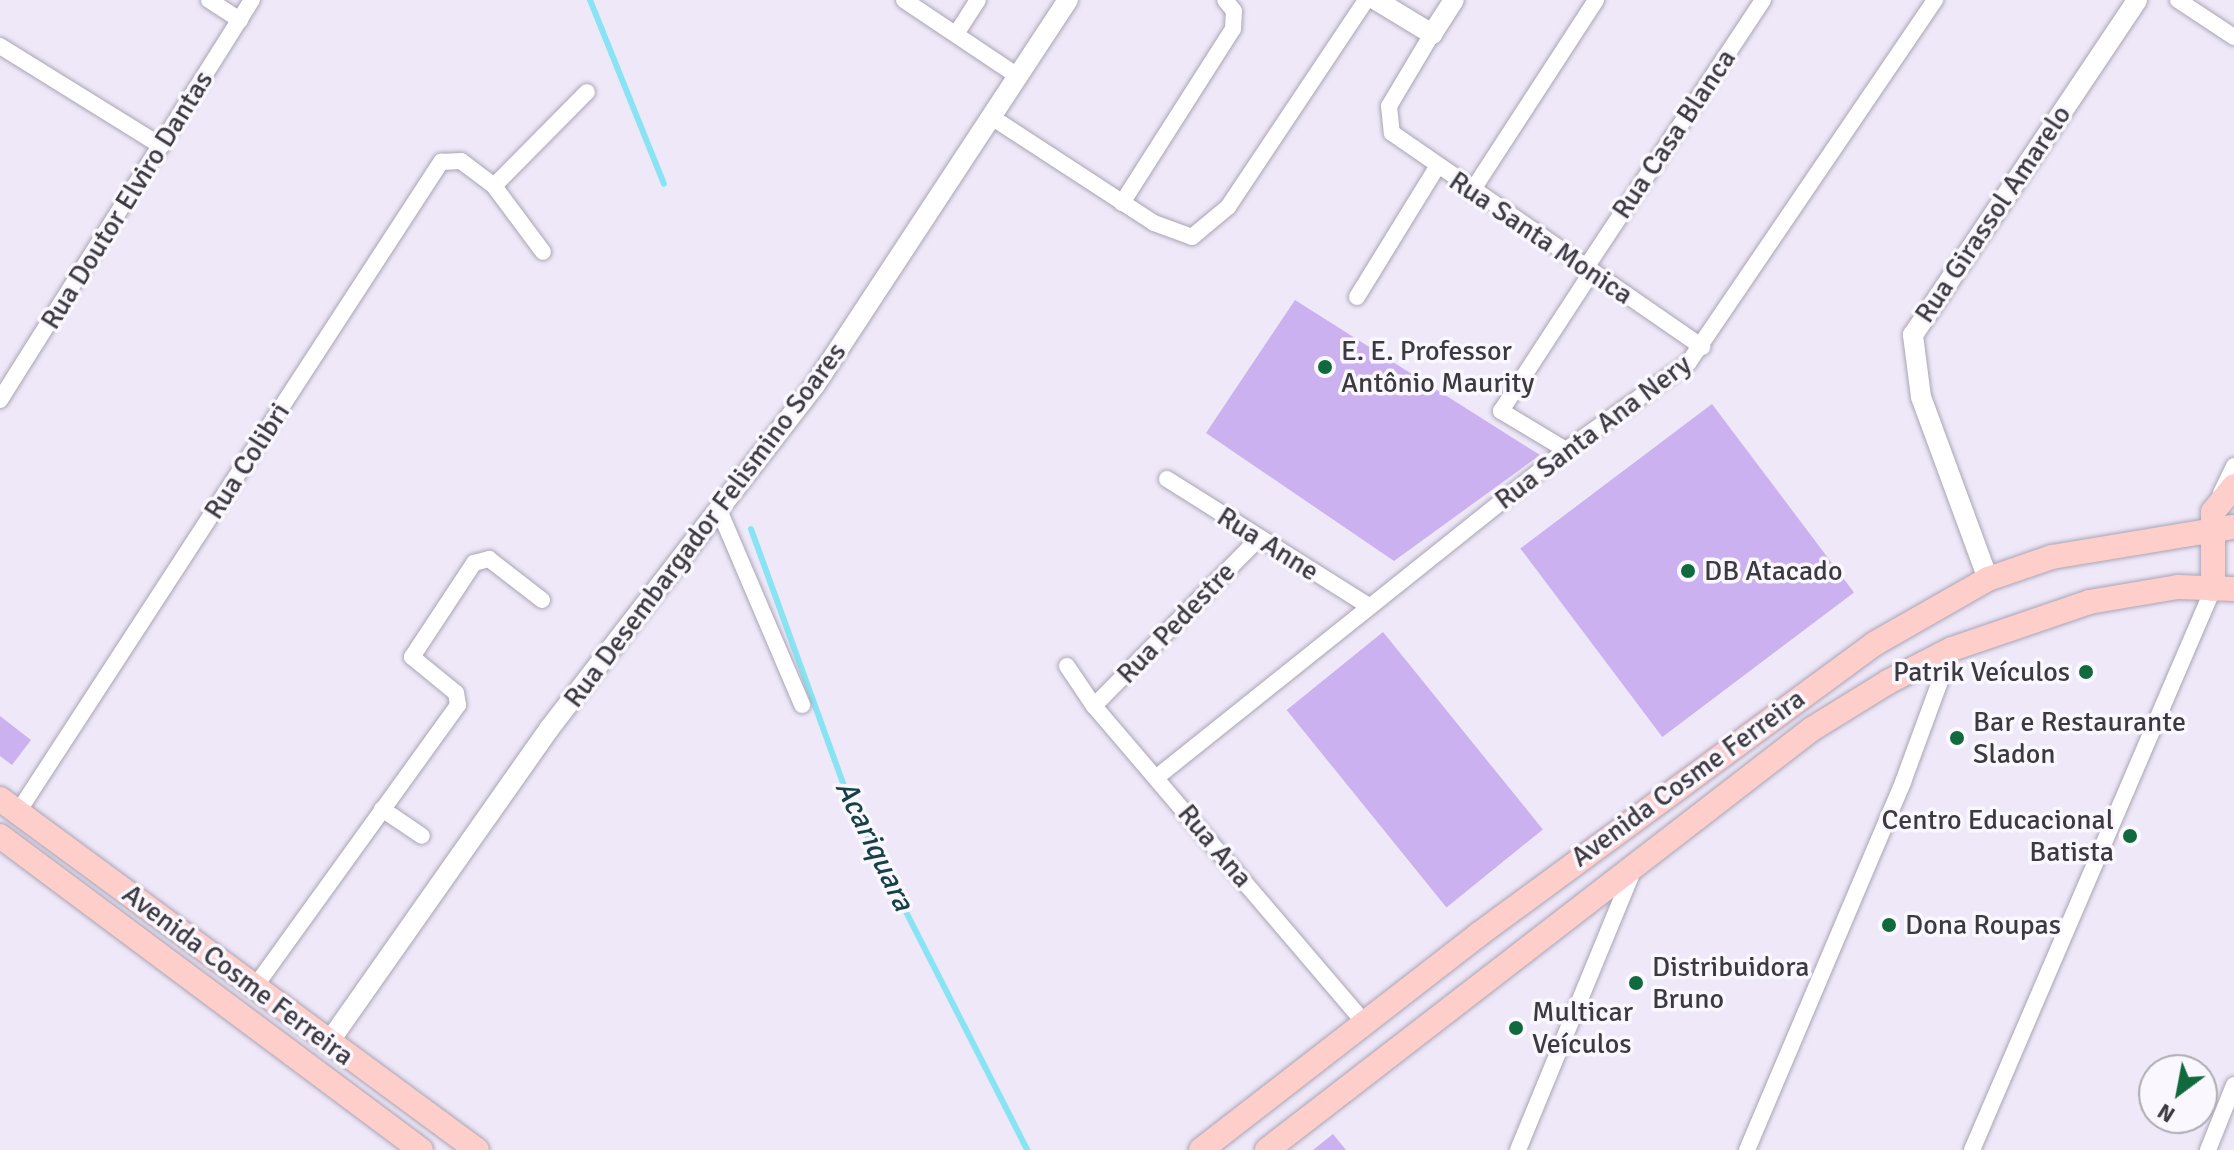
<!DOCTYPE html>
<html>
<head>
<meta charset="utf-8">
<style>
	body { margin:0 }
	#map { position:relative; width:2234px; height:1150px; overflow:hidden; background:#efe8f9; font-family:Signika,sans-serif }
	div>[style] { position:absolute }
	.stream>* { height:6px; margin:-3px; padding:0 3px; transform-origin:3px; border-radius:3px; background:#88e4f2 }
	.building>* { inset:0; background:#cbb1ef; transform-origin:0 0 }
	.roads { filter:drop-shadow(0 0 2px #a9a4b3) drop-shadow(0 0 2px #a9a4b3) }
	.minor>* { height:16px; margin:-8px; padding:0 8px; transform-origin:8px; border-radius:8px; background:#fff }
	.tertiary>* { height:20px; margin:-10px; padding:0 10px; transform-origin:10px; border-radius:10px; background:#fff }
	.primary>* { height:24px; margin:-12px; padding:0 12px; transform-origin:12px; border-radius:12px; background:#fececb }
	.dots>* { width:22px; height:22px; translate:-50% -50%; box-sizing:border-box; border:4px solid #faf8fe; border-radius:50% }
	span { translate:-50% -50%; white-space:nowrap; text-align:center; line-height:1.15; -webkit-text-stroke:7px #faf8fe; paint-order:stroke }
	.street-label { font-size:28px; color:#3c3a40 }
	.poi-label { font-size:28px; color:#3c3a40 }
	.left { translate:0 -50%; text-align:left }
	.right { translate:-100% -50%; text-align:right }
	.water-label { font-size:30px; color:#164148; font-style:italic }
	.north { position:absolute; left:2138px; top:1054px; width:80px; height:80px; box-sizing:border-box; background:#faf8fe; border:2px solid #aeacb2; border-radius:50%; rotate:212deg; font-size:22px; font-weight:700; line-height:32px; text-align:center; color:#3c3a40 }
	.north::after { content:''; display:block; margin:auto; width:28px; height:36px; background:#116a3d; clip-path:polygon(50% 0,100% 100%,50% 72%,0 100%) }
</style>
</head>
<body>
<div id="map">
	<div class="stream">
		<div style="left:590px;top:0;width:198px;rotate:68.1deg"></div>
		<div style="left:751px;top:529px;width:288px;rotate:70.1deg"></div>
		<div style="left:849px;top:800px;width:393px;rotate:63deg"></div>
	</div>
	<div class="building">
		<div style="clip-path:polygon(1295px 300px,1540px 455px,1394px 561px,1206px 433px)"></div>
		<div style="left:1712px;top:404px;width:236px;height:240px;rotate:53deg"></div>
		<div style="left:1383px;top:632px;width:254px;height:124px;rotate:51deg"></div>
		<div style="clip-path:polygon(0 716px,31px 740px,12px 765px,0 756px)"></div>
		<div style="clip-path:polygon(1333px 1134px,1346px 1150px,1313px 1150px)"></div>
	</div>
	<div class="roads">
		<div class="minor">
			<div style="left:209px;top:0;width:37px;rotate:33deg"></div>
			<div style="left:904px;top:0;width:138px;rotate:33.8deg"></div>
			<div style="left:2178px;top:0;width:67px;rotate:33.5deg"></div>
			<div style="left:956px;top:34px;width:40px;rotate:-57.1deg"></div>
			<div style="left:1432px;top:34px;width:84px;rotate:120.8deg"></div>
			<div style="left:1389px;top:106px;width:27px;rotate:84deg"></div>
			<div style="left:1392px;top:133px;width:377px;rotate:34.6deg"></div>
			<div style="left:0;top:46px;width:190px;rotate:31.8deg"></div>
			<div style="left:993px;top:118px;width:192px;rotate:33.1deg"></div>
			<div style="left:1154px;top:223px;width:40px;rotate:20.2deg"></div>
			<div style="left:1192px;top:237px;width:47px;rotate:-39.8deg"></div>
			<div style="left:1228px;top:207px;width:249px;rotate:-56.3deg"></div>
			<div style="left:494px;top:186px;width:132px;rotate:-45.3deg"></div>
			<div style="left:1472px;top:191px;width:228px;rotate:-57deg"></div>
			<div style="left:1122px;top:203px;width:206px;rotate:-57.5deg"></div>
			<div style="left:1233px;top:29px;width:18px;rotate:-87deg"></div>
			<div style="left:1234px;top:11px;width:14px;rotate:-129deg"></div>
			<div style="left:1585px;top:269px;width:323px;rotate:-56.5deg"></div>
			<div style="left:1357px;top:297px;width:153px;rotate:-58.4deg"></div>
			<div style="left:0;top:400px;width:473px;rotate:-57.8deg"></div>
			<div style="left:1566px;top:450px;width:76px;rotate:-149deg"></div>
			<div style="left:1501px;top:411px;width:165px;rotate:-56.9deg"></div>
			<div style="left:1167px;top:479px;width:239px;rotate:32.2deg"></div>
			<div style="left:2221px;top:493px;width:30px;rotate:-64deg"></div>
			<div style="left:719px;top:510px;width:212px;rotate:66.9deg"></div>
			<div style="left:1067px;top:666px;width:48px;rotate:56deg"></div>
			<div style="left:1094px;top:706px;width:418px;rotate:49.5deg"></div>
			<div style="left:1094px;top:706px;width:234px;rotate:-45.5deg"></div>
			<div style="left:1157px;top:777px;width:524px;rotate:-38.64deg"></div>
			<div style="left:1566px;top:450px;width:151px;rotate:-35.6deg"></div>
			<div style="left:1689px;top:362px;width:438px;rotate:-55.8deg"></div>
			<div style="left:382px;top:809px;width:48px;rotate:34deg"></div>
			<div style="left:18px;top:812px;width:776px;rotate:-56.95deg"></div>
			<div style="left:441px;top:162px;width:20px;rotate:-3deg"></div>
			<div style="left:461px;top:161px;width:41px;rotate:37.1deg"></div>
			<div style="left:494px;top:186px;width:82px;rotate:53.4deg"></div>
			<div style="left:254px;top:988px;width:349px;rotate:-54.2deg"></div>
			<div style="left:458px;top:705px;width:12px;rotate:-99deg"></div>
			<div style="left:456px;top:693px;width:57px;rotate:-140.7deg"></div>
			<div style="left:412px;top:657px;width:113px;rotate:-56.6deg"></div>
			<div style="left:474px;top:563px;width:16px;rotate:-15deg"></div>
			<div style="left:489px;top:559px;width:67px;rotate:37.7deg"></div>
			<div style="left:1518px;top:1150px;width:304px;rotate:-67.6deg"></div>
			<div style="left:1747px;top:1150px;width:400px;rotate:-67deg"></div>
			<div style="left:1903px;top:782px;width:142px;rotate:-69.8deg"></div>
			<div style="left:1972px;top:1150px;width:611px;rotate:-66.75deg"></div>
			<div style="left:2208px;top:1150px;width:70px;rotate:-68.2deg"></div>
		</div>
		<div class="tertiary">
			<div style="left:1376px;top:0;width:66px;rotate:31.3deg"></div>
			<div style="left:1432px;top:34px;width:40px;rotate:-57.1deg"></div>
			<div style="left:1988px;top:579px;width:194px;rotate:-110.2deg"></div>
			<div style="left:1921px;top:397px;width:63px;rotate:-97.4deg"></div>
			<div style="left:1913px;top:335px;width:403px;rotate:-56.2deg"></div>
			<div style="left:329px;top:1042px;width:383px;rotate:-54.9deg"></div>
			<div style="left:549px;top:729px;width:435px;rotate:-52.3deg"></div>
			<div style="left:815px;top:385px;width:461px;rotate:-56.7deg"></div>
		</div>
		<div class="primary">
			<div style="left:2213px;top:589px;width:77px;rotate:-90deg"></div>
			<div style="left:2213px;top:512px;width:33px;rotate:-51deg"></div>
			<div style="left:0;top:799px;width:592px;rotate:36.35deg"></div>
			<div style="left:0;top:836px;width:525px;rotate:36.72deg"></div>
			<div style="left:1201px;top:1150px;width:351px;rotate:-37.8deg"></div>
			<div style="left:1478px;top:935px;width:491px;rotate:-36.3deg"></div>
			<div style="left:1874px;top:644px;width:131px;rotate:-29.7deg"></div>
			<div style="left:1988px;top:579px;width:68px;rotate:-19deg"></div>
			<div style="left:2052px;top:557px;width:184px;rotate:-9.4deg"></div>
			<div style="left:1267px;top:1150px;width:689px;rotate:-37.69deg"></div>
			<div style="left:1812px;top:729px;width:89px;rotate:-31.7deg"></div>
			<div style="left:1888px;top:682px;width:72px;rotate:-27.3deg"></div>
			<div style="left:1952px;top:649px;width:145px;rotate:-18.9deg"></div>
			<div style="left:2089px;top:602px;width:90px;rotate:-9.6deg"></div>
			<div style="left:2178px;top:587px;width:56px;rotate:2deg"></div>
		</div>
	</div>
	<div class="dots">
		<div style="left:1325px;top:367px;background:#116a3d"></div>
		<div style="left:1688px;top:571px;background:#116a3d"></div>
		<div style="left:2086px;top:672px;background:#116a3d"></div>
		<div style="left:1957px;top:738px;background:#116a3d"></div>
		<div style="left:2130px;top:836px;background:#116a3d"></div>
		<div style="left:1889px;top:925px;background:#116a3d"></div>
		<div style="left:1636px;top:983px;background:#116a3d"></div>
		<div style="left:1516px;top:1028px;background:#116a3d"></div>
	</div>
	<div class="street-label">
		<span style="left:1674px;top:134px;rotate:-56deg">Rua Casa Blanca</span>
		<span style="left:127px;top:200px;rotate:-58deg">Rua Doutor Elviro Dantas</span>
		<span style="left:1993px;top:214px;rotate:-56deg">Rua Girassol Amarelo</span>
		<span style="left:1541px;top:238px;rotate:34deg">Rua Santa Monica</span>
		<span style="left:1593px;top:432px;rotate:-37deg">Rua Santa Ana Nery</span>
		<span style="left:247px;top:461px;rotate:-57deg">Rua Colibri</span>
		<span style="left:705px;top:525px;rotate:-53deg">Rua Desembargador Felismino Soares</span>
		<span style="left:1268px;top:544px;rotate:32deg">Rua Anne</span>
		<span style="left:1176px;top:623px;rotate:-46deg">Rua Pedestre</span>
		<span style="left:1688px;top:778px;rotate:-36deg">Avenida Cosme Ferreira</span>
		<span style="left:1215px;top:846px;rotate:50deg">Rua Ana</span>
		<span style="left:238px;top:975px;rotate:37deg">Avenida Cosme Ferreira</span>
	</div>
	<div class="poi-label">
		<span class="left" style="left:1341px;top:367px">E. E. Professor<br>Antônio Maurity</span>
		<span class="left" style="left:1704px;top:571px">DB Atacado</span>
		<span class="right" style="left:2070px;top:672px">Patrik Veículos</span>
		<span class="left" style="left:1973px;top:738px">Bar e Restaurante<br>Sladon</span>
		<span class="right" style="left:2114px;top:836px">Centro Educacional<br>Batista</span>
		<span class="left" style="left:1905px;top:925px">Dona Roupas</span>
		<span class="left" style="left:1652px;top:983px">Distribuidora<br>Bruno</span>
		<span class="left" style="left:1532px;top:1028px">Multicar<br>Veículos</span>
	</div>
	<div class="water-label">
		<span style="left:874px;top:846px;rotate:64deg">Acariquara</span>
	</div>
	<div class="north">N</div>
</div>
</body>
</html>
